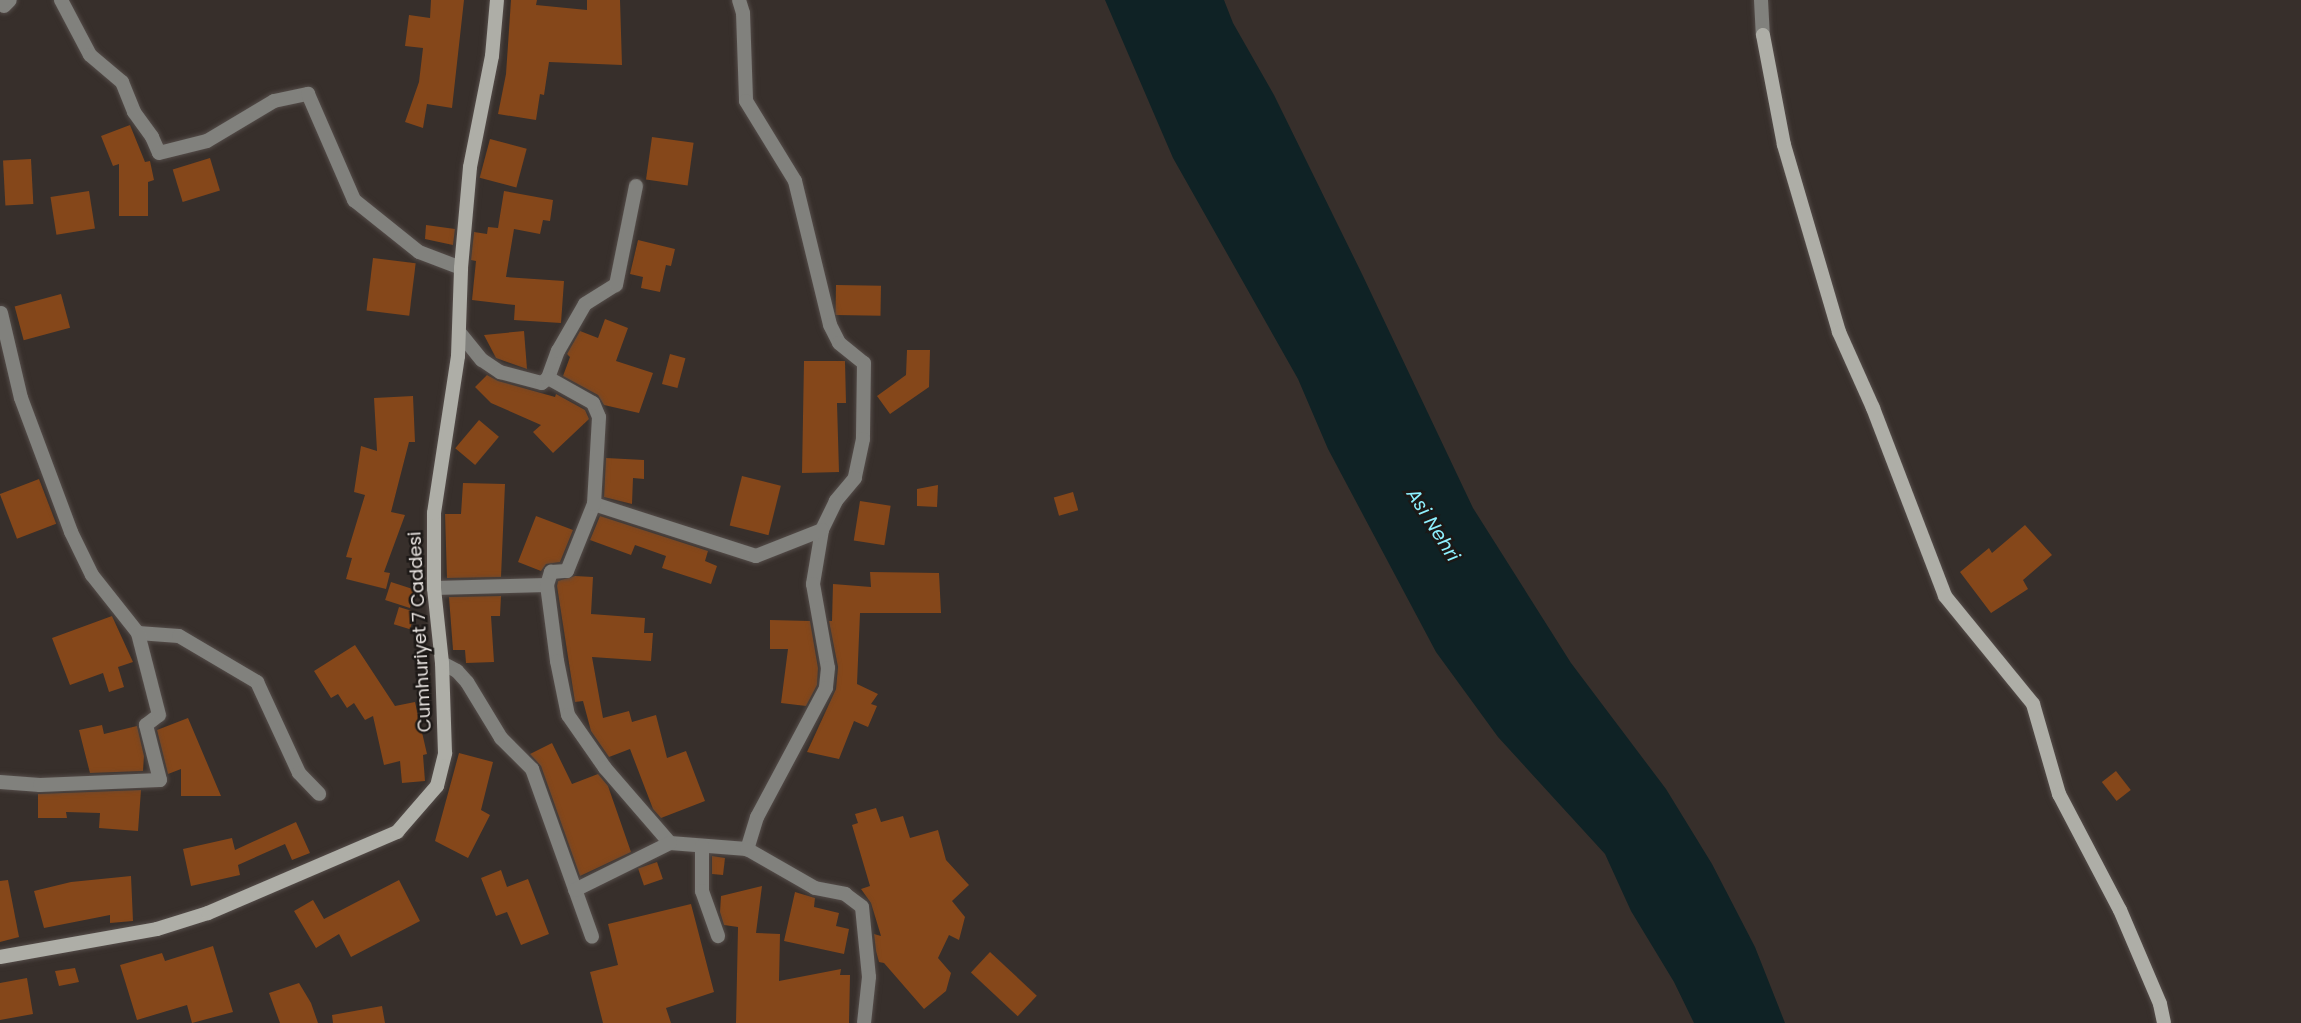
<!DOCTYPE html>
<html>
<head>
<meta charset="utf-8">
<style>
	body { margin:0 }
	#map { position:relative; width:2301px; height:1023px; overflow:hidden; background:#372f2b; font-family:Poppins,sans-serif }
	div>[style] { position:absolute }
	.water>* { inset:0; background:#0f2225 }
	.building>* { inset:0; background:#85471a; transform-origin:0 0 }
	.roads { filter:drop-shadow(0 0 2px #544c49) drop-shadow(0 0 2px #544c49) }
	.street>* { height:14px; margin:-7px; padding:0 7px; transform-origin:7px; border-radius:7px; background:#81817d }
	.secondary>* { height:14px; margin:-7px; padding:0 7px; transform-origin:7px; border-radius:7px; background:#aeaea7 }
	span { translate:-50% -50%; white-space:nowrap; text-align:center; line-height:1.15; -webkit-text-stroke:5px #1c1816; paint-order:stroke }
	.street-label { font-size:18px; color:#ece7e4 }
	.water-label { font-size:19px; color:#8df0fe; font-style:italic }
</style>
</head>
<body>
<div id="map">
	<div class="water">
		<div style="clip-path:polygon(1105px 0,1224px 0,1233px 23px,1274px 95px,1362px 274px,1473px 508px,1571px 663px,1666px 789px,1712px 864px,1755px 947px,1785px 1023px,1694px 1023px,1674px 982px,1631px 911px,1605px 854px,1498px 737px,1436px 652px,1328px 449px,1298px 379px,1173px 158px)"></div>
	</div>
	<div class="building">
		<div style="clip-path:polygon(431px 0,464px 0,452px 108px,427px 104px,423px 128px,405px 122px,419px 82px,423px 48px,405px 46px,409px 15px,430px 18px)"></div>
		<div style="clip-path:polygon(511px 0,537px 0,536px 5px,587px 10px,587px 0,620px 0,622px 65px,549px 62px,544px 95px,540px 94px,536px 120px,498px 114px,506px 74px)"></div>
		<div style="clip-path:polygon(130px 125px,145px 162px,150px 161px,154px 180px,148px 182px,148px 216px,119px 216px,119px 164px,113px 166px,101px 136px)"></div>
		<div style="left:652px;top:137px;width:42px;height:43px;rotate:8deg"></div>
		<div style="left:490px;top:139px;width:38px;height:40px;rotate:15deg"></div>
		<div style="left:210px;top:158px;width:34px;height:39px;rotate:73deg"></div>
		<div style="left:31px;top:159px;width:45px;height:28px;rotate:87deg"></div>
		<div style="left:89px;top:191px;width:38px;height:39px;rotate:81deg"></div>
		<div style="clip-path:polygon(504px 191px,553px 200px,550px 221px,543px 220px,540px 234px,514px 229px,506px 277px,564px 281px,561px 323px,514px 320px,515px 305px,472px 300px,476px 261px,471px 260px,474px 232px,487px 234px,488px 227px,498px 228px)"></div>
		<div style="clip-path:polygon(426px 225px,455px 229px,453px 245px,425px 239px)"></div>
		<div style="clip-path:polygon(638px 240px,675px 249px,671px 266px,666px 265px,660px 292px,641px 288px,643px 277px,630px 274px)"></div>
		<div style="left:373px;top:258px;width:43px;height:53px;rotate:7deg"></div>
		<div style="left:836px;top:285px;width:45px;height:30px;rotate:1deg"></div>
		<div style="left:61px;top:294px;width:35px;height:48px;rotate:75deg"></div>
		<div style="clip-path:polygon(605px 319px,628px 328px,616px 361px,653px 373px,639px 413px,604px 405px,598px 395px,563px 376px,570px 357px,567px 354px,580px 331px,598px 338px)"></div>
		<div style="clip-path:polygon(524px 331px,527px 369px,496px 358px,484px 335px)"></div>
		<div style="clip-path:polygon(907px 350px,930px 350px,929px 387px,890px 414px,877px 396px,906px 375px)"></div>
		<div style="left:670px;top:354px;width:16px;height:31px;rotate:15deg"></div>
		<div style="clip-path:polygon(804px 361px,845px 361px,846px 403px,837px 403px,839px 472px,802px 473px)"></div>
		<div style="clip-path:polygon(487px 375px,498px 381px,555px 397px,556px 394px,585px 410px,589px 419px,553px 453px,533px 432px,541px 425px,491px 403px,475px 387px)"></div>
		<div style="clip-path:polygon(413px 396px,415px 442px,409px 442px,391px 512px,405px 515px,384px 572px,390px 573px,386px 589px,346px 579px,352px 558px,346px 557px,365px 495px,354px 492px,361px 446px,377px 451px,374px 398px)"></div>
		<div style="left:479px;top:420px;width:26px;height:37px;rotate:40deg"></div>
		<div style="clip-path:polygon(606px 458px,644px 460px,644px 479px,633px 478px,632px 504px,604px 497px)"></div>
		<div style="left:742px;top:476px;width:40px;height:51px;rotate:14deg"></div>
		<div style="left:39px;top:479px;width:48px;height:42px;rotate:69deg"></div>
		<div style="clip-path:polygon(463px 483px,505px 484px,501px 577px,447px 578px,445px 514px,461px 514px)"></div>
		<div style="clip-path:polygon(938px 485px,937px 507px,917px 506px,917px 489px)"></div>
		<div style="left:1073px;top:492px;width:19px;height:20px;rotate:74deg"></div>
		<div style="left:860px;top:501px;width:31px;height:40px;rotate:9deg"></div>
		<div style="clip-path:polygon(536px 516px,573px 530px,560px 562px,546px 564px,541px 571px,518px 562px)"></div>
		<div style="clip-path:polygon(600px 516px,708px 551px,705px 561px,717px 566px,711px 584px,662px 568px,666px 556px,635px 545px,631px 555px,590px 540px)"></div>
		<div style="clip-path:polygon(2025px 525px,2052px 555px,2023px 580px,2028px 589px,1991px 613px,1960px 572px,1989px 548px,1992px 553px)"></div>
		<div style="clip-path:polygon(870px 572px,939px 573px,941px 613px,860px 613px,857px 684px,878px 694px,871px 704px,877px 706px,868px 727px,854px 721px,839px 759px,807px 752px,836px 689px,838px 667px,829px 621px,832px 621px,833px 584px,871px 587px)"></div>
		<div style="clip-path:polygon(575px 576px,593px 577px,591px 614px,645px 618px,644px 633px,653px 633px,651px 661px,592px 657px,603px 718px,629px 711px,632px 722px,656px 715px,667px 758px,686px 751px,705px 801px,661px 818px,653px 809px,630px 749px,609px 757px,591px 731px,583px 701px,575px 702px,557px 586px,558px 581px)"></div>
		<div style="left:391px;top:582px;width:26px;height:19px;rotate:18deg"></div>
		<div style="clip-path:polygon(501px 596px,500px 616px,491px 616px,494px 662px,466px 663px,465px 650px,453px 650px,449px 597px)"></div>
		<div style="left:399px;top:607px;width:17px;height:18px;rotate:17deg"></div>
		<div style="clip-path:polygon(112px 616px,133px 662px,118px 667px,124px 687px,109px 692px,103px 673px,70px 685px,52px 638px)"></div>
		<div style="clip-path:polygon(770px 620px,810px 621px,818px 668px,817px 685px,806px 706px,781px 703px,788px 649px,770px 649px)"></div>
		<div style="clip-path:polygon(355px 645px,395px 706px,415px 702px,427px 754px,423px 755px,425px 781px,402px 783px,400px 761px,384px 765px,373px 716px,365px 720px,354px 703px,347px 708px,338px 694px,331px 698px,314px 671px)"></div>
		<div style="clip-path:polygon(188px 718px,221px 796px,181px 796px,181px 769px,168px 774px,157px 730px)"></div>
		<div style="clip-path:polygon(102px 725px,104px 734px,137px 726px,144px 756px,143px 771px,90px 773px,79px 730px)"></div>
		<div style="clip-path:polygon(552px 743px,572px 784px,598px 774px,608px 786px,631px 852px,580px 876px,541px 766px,530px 754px)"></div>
		<div style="clip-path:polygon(459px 753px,493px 762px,481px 810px,490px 815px,468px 858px,435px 841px)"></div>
		<div style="left:2116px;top:771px;width:24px;height:18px;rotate:52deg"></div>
		<div style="clip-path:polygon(141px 790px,138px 831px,99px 828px,100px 813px,66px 812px,67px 818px,38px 818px,38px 794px)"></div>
		<div style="clip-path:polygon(876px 808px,881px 822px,903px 816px,910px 838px,938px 830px,946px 860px,969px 885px,952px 901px,965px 917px,959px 940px,949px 935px,938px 958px,951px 973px,946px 991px,924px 1009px,884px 963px,879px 962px,876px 951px,874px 934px,881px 936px,871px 903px,861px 889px,870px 886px,852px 825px,858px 823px,855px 814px)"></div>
		<div style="clip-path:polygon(296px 822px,310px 853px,292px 860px,285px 844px,238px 865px,240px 875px,191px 886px,183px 849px,232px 838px,235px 850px)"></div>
		<div style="clip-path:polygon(712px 856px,725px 858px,723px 875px,712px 874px)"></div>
		<div style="left:657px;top:862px;width:18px;height:20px;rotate:71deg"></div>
		<div style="clip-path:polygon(501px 870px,507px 887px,528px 879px,549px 934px,521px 945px,507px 912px,496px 916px,481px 878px)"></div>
		<div style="clip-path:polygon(131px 876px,133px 921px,110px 923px,110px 915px,44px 928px,34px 891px,71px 882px)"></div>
		<div style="clip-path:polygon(8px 880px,19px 937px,0 942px,0 881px)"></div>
		<div style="clip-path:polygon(399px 880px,420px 921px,351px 957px,339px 934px,316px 948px,294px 911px,313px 900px,324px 919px)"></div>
		<div style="clip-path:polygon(762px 886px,756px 933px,780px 934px,779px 981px,841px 969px,840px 975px,850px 975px,849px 1023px,736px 1023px,738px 927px,724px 925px,720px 912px,721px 896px)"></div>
		<div style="clip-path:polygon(795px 892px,815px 898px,814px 907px,839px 913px,836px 926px,849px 929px,844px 954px,784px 941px)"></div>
		<div style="clip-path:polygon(691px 904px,714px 992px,666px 1008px,671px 1023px,603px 1023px,590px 972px,618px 965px,608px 924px)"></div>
		<div style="clip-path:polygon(213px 946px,233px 1012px,192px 1023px,187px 1005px,137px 1020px,120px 965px,162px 953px,165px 961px)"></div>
		<div style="left:990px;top:952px;width:64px;height:28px;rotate:43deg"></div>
		<div style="clip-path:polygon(75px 968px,79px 982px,59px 986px,55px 971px)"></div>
		<div style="clip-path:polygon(27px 978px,33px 1014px,0 1020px,0 983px)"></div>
		<div style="clip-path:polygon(299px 983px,311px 1003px,318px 1023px,280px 1023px,269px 993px)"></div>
		<div style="clip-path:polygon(382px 1006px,385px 1023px,333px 1023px,332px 1015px)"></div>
	</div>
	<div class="roads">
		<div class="street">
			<div style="left:61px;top:0;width:62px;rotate:62.2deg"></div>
			<div style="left:90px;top:55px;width:42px;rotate:40.2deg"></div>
			<div style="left:122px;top:82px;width:32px;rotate:68deg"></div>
			<div style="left:134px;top:112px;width:31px;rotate:54deg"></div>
			<div style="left:152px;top:137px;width:17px;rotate:66deg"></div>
			<div style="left:159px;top:153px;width:49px;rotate:-14deg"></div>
			<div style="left:207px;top:141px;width:78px;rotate:-30.8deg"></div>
			<div style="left:274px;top:101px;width:35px;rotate:-12deg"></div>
			<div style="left:308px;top:94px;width:116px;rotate:66.5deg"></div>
			<div style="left:354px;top:200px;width:83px;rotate:38.7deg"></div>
			<div style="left:419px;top:252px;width:45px;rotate:20.9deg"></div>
			<div style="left:739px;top:0;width:14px;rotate:73deg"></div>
			<div style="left:743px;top:13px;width:88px;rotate:88deg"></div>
			<div style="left:746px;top:101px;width:94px;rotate:58.5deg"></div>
			<div style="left:795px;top:181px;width:148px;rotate:76.3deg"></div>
			<div style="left:830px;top:325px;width:20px;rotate:63deg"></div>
			<div style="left:839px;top:343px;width:32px;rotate:39deg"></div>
			<div style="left:864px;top:363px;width:76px;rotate:90.8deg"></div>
			<div style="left:863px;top:439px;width:40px;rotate:102deg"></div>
			<div style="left:855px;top:478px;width:30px;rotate:130deg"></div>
			<div style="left:836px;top:501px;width:32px;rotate:116deg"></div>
			<div style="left:822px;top:530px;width:55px;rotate:99.5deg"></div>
			<div style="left:813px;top:584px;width:85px;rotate:79.9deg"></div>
			<div style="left:828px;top:668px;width:20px;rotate:96deg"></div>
			<div style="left:826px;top:688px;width:146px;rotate:118.1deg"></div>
			<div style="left:757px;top:817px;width:34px;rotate:107deg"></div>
			<div style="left:1761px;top:0;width:35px;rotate:87deg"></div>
			<div style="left:4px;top:6px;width:8px;rotate:-45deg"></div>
			<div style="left:1px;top:313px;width:87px;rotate:76.8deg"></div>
			<div style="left:21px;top:398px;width:143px;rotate:69.5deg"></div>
			<div style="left:71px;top:532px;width:48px;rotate:64deg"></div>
			<div style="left:92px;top:575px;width:74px;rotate:51.6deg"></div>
			<div style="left:138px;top:633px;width:41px;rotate:4.2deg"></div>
			<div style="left:179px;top:636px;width:91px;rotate:30.5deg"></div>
			<div style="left:257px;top:682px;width:100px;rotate:65.2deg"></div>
			<div style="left:299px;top:773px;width:29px;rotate:46deg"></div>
			<div style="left:459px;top:332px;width:36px;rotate:51deg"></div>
			<div style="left:482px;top:360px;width:22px;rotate:34deg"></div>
			<div style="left:500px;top:372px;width:43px;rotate:14.7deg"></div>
			<div style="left:542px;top:383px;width:8px;rotate:-40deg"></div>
			<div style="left:548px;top:378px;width:29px;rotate:-70deg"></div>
			<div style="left:558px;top:351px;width:54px;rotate:-60.1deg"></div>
			<div style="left:585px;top:304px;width:36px;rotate:-32deg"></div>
			<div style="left:616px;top:285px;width:101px;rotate:-78.6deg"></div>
			<div style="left:594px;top:504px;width:170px;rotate:17.8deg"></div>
			<div style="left:756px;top:556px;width:71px;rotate:-21.5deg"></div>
			<div style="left:547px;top:585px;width:14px;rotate:-73deg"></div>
			<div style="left:551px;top:572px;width:16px;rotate:-4deg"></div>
			<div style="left:567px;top:571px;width:72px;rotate:-68.1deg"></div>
			<div style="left:594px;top:504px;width:87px;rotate:-86.7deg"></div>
			<div style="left:599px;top:417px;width:15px;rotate:-113deg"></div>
			<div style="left:593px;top:403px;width:51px;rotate:-150.9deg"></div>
			<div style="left:434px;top:588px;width:113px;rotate:-1.5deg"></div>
			<div style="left:547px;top:585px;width:77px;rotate:82.5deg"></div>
			<div style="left:557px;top:661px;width:55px;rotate:78.5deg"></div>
			<div style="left:568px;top:715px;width:65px;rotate:55.1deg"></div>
			<div style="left:605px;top:768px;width:99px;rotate:49.1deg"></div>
			<div style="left:670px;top:843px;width:77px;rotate:4.5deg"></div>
			<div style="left:747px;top:849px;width:78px;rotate:29.8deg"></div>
			<div style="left:815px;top:888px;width:31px;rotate:11deg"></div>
			<div style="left:845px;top:894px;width:21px;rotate:37deg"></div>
			<div style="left:862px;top:907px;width:70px;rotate:84.3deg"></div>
			<div style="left:869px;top:977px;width:46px;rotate:96.2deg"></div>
			<div style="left:442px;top:663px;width:17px;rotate:28deg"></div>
			<div style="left:457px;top:671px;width:15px;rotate:48deg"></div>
			<div style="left:467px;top:682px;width:66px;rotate:58.7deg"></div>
			<div style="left:501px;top:738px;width:44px;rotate:45deg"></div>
			<div style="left:532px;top:769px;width:178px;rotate:70.3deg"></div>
			<div style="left:0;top:782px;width:40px;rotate:4.3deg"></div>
			<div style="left:40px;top:785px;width:120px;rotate:-2.4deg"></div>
			<div style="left:160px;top:780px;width:57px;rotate:-104.3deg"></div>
			<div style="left:146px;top:725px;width:16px;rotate:-38deg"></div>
			<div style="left:159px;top:715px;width:85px;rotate:-104.4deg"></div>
			<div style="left:702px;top:846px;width:45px;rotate:90deg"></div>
			<div style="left:702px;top:891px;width:48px;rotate:70.4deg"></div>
			<div style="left:575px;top:890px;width:106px;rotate:-26.3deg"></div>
		</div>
		<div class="secondary">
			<div style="left:1763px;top:35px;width:112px;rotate:79.2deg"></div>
			<div style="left:1784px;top:145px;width:195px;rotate:73.6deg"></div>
			<div style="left:1839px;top:332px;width:83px;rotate:65.9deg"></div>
			<div style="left:1873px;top:408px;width:201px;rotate:69deg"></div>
			<div style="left:1945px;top:596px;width:139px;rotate:50.8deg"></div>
			<div style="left:2033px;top:704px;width:94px;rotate:73.9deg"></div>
			<div style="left:2059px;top:794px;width:131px;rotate:62.3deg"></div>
			<div style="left:2120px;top:910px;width:102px;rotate:66.9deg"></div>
			<div style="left:2160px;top:1004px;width:19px;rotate:78deg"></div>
			<div style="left:0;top:957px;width:159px;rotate:-10.1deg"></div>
			<div style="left:157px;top:929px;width:53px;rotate:-17.4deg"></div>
			<div style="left:208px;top:913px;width:206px;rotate:-23.2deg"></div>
			<div style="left:397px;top:832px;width:61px;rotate:-49deg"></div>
			<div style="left:437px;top:786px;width:34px;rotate:-76deg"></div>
			<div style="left:445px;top:753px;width:90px;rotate:-91.9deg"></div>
			<div style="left:442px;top:663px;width:75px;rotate:-96.1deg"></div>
			<div style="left:434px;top:588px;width:75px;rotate:-90deg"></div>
			<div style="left:434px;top:513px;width:159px;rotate:-81.3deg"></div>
			<div style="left:458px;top:356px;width:88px;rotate:-88deg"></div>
			<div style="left:461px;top:268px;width:101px;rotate:-84.9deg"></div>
			<div style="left:470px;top:167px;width:113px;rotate:-78.8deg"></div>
			<div style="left:492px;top:56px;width:56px;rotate:-84.9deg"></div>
		</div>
	</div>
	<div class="street-label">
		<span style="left:420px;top:632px;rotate:-93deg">Cumhuriyet 7 Caddesi</span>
	</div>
	<div class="water-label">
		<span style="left:1433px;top:525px;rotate:58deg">Asi Nehri</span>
	</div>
</div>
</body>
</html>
